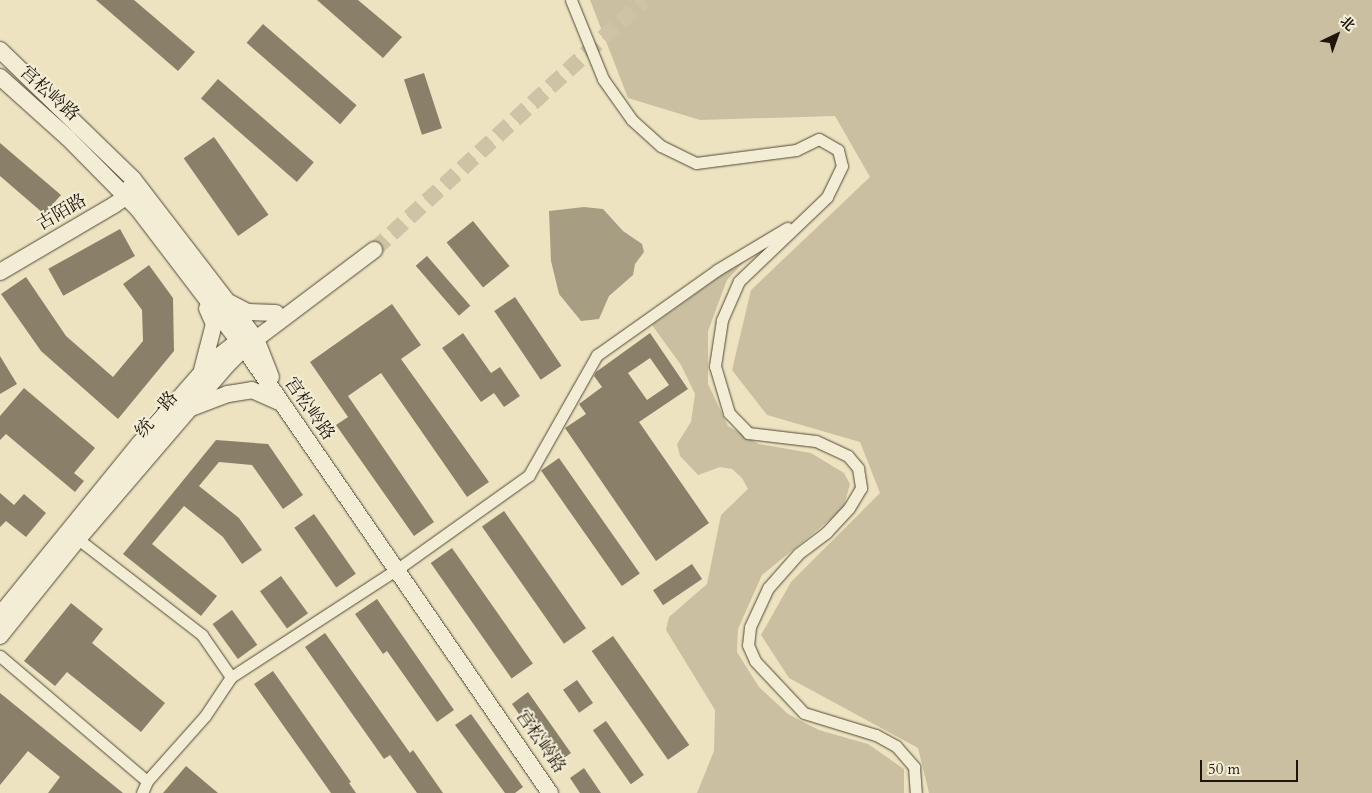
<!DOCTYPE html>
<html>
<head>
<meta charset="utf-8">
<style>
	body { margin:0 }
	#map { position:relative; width:1372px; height:793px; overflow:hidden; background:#ede3c0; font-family:Cardo,"Noto Serif SC",serif }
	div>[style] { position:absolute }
	.green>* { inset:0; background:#cac0a1 }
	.water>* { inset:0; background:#a79d83 }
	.building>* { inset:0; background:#8a806a; transform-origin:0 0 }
	.secondary-tunnel>* { height:16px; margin-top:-8px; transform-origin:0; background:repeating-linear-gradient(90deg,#cec4a5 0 16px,transparent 0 24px) }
	.roads { filter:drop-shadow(0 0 1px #524839) drop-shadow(0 0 1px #524839) }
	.street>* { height:11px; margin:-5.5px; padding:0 5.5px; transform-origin:5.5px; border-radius:5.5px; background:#f3edd6 }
	.secondary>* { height:16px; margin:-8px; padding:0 8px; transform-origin:8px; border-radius:8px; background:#f3edd6 }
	span { translate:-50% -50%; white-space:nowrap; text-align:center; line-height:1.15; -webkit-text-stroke:4px #f3edd6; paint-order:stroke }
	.street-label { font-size:18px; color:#1f150c }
	.north { position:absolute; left:1312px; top:10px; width:50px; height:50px; -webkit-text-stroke:4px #f3edd6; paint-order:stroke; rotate:42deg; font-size:14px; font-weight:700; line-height:20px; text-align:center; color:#1f150c }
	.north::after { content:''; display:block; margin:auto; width:18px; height:22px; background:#1f150c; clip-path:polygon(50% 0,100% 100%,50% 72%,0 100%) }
	.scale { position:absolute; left:1200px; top:760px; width:98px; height:22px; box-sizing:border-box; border:2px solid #1f150c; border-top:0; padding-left:6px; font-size:15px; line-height:18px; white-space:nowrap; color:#1f150c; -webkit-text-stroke:4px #f3edd6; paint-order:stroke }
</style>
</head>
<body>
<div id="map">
	<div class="green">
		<div style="clip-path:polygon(590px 0,1372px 0,1372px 793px,929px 793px,918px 748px,789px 678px,761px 635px,791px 582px,880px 493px,860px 442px,767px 415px,732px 370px,751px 290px,870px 177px,835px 116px,700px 120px,628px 98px)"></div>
		<div style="clip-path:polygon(752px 253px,727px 280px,708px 331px,708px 384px,728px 426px,759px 444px,811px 453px,844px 473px,850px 484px,843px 509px,762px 575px,738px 629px,737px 652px,759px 687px,788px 714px,819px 730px,868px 744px,904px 769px,904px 793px,697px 793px,714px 751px,715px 710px,666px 630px,669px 617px,707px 584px,721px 515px,748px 489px,742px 478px,732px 469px,720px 467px,698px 475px,680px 456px,677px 444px,691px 422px,695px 394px,681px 365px,652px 325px)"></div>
	</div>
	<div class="water">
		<div style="clip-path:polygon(584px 207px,603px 209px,623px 231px,642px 244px,644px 252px,635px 264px,633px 275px,609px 296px,599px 319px,581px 321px,559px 294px,551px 261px,549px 211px)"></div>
	</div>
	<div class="building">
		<div style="clip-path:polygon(96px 0,134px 0,195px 52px,178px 71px)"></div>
		<div style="clip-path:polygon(317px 0,358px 0,402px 37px,383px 58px)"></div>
		<div style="left:263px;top:24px;width:124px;height:25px;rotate:41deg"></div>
		<div style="left:424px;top:73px;width:58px;height:21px;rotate:72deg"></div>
		<div style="left:218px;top:79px;width:127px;height:26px;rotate:41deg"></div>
		<div style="left:214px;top:137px;width:95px;height:37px;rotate:55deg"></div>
		<div style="clip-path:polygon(0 143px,61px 195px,44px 214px,0 176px)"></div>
		<div style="left:473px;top:221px;width:58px;height:34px;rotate:51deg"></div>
		<div style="left:120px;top:229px;width:31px;height:82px;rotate:61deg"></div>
		<div style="left:427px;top:256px;width:66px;height:15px;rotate:49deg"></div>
		<div style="clip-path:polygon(149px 265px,173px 298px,174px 351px,118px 419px,41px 351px,1px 294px,26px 277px,66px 336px,113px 377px,143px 341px,142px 310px,123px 284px)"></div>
		<div style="left:515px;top:297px;width:83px;height:25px;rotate:56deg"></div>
		<div style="clip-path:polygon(392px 304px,421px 345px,401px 359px,489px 482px,467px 497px,381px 373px,348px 396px,434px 522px,414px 536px,336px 425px,348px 417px,310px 362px)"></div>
		<div style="clip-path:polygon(463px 333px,491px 373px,500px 367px,520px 396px,504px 407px,494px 393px,481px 402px,442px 348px)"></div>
		<div style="clip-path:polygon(evenodd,650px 333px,688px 389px,639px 422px,709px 523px,656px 561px,565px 428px,586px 414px,579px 404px,602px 387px,594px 376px,596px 372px,650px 333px,650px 358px,669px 385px,647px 400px,628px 373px,650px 358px)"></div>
		<div style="clip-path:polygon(0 356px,17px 384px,0 394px)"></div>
		<div style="clip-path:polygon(24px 388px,95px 448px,74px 473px,84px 481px,75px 492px,6px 434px,0 440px,0 416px)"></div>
		<div style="clip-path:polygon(216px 440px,268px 444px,303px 495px,283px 509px,252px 465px,219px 462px,199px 486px,239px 518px,262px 550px,242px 564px,223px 537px,184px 506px,152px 544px,217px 596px,201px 616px,123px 554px)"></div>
		<div style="left:559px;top:458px;width:141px;height:22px;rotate:55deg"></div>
		<div style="clip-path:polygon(0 493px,14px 505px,24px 494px,46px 513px,26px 537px,6px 521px,0 527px)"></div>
		<div style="left:504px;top:511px;width:143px;height:27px;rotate:55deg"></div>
		<div style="left:314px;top:514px;width:73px;height:24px;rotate:55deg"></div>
		<div style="left:452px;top:548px;width:141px;height:26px;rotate:55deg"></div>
		<div style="left:692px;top:564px;width:18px;height:47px;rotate:56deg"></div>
		<div style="left:281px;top:576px;width:46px;height:26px;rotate:54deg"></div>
		<div style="clip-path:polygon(377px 599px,454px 710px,437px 722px,387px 651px,383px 654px,355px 614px)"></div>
		<div style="clip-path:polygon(71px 603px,103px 629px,92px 643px,165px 703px,141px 732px,67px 672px,55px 686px,24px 661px)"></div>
		<div style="left:232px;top:610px;width:43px;height:24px;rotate:54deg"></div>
		<div style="clip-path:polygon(325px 633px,410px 753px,413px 750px,443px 793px,417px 793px,390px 755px,384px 759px,305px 647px)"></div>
		<div style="left:613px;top:636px;width:133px;height:26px;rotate:55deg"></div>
		<div style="clip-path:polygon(273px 671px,351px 782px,349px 783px,356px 793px,331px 793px,254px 684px)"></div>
		<div style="left:577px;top:680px;width:28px;height:17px;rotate:55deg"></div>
		<div style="clip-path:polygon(528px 692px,571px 753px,557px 763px,553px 763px,512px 704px)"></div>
		<div style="clip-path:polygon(0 693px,123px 793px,48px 793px,60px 777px,28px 751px,0 785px)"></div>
		<div style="clip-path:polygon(471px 714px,523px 787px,515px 793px,505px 793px,455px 725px)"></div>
		<div style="left:606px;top:721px;width:66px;height:16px;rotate:55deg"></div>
		<div style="clip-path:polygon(186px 766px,218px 793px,163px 793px)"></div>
		<div style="clip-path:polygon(584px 768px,601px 793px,580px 793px,570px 778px)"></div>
	</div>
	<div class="secondary-tunnel">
		<div style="left:374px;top:250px;width:368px;rotate:-42.8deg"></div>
	</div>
	<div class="roads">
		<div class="street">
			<div style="left:571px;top:0;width:85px;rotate:67.9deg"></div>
			<div style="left:603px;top:79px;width:50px;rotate:54.7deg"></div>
			<div style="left:632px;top:120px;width:39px;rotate:42deg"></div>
			<div style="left:661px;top:146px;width:39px;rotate:26deg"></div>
			<div style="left:696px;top:163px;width:101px;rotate:-7.4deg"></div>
			<div style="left:796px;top:150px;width:25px;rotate:-26deg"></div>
			<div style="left:819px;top:139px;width:22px;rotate:30deg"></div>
			<div style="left:838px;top:150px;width:16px;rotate:76deg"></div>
			<div style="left:842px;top:166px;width:34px;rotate:116deg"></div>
			<div style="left:827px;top:197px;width:122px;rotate:136.3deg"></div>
			<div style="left:739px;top:281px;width:43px;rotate:113.6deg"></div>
			<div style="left:722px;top:320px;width:47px;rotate:98.7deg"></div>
			<div style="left:715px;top:366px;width:49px;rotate:73.4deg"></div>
			<div style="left:729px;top:413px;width:28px;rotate:46deg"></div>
			<div style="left:748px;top:433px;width:68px;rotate:6.7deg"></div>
			<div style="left:816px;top:441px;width:35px;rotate:25deg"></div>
			<div style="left:848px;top:456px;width:16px;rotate:50deg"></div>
			<div style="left:858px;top:468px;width:20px;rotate:81deg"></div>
			<div style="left:861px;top:488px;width:23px;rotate:121deg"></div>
			<div style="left:849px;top:508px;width:33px;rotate:133deg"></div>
			<div style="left:827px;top:532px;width:36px;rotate:143deg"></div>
			<div style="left:798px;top:554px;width:45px;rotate:131.4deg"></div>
			<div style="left:768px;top:588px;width:43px;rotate:114.8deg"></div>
			<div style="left:750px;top:627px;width:18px;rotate:96deg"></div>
			<div style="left:748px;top:645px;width:17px;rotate:66deg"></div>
			<div style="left:755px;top:661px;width:71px;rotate:46.7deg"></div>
			<div style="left:804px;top:713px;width:75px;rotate:17deg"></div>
			<div style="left:876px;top:735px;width:23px;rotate:29deg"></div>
			<div style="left:896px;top:746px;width:28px;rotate:49deg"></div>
			<div style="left:914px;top:767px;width:26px;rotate:86deg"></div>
			<div style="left:78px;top:539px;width:157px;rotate:37.7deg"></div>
			<div style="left:202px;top:635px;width:51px;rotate:55.4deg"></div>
			<div style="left:0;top:656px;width:193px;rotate:40.4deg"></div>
			<div style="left:142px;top:793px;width:13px;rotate:-67deg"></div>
			<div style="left:147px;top:781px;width:87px;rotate:-48.3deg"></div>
			<div style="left:205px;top:716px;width:47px;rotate:-56.3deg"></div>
			<div style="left:231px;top:677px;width:197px;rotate:-33deg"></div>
			<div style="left:396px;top:570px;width:163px;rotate:-35.5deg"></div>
			<div style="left:529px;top:475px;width:138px;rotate:-60.5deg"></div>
			<div style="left:597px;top:355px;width:147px;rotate:-35.3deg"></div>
			<div style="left:717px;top:270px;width:82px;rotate:-31deg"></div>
		</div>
		<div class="secondary">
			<div style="left:0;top:50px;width:185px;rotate:44.1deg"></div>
			<div style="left:133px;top:179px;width:202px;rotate:52.4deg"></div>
			<div style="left:256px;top:339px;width:41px;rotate:68.5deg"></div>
			<div style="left:0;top:77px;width:91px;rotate:41.9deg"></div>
			<div style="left:68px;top:138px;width:100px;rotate:45.4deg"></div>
			<div style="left:138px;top:209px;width:175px;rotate:52.7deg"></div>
			<div style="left:244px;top:348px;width:540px;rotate:55.49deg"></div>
			<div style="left:0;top:272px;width:132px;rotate:-30.4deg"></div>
			<div style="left:114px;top:205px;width:16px;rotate:-35deg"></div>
			<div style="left:127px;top:196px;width:9px;rotate:-72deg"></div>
			<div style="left:230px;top:303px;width:20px;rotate:27deg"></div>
			<div style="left:248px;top:312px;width:28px;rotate:2deg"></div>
			<div style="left:202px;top:370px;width:48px;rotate:-75.4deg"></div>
			<div style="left:214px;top:324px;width:17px;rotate:-114deg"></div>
			<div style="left:191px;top:408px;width:40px;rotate:-21deg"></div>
			<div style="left:228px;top:394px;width:24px;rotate:-9deg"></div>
			<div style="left:252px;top:390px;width:32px;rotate:24deg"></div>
			<div style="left:0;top:615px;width:222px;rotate:-50.9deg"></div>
			<div style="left:140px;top:443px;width:106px;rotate:-48.8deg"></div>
			<div style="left:210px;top:363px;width:36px;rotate:-38deg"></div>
			<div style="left:0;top:636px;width:124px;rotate:-51.2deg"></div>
			<div style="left:78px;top:539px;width:229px;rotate:-49.4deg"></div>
			<div style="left:227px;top:365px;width:24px;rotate:-45deg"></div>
			<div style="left:244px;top:348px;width:163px;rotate:-37deg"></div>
		</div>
	</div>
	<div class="street-label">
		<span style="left:49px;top:94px;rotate:42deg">宫松岭路</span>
		<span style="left:62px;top:213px;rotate:-30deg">古陌路</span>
		<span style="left:309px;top:409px;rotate:55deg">宫松岭路</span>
		<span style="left:157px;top:415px;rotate:-49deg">统一路</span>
		<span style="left:540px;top:742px;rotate:55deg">宫松岭路</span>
	</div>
	<div class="north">北</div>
	<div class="scale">50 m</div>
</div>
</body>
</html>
